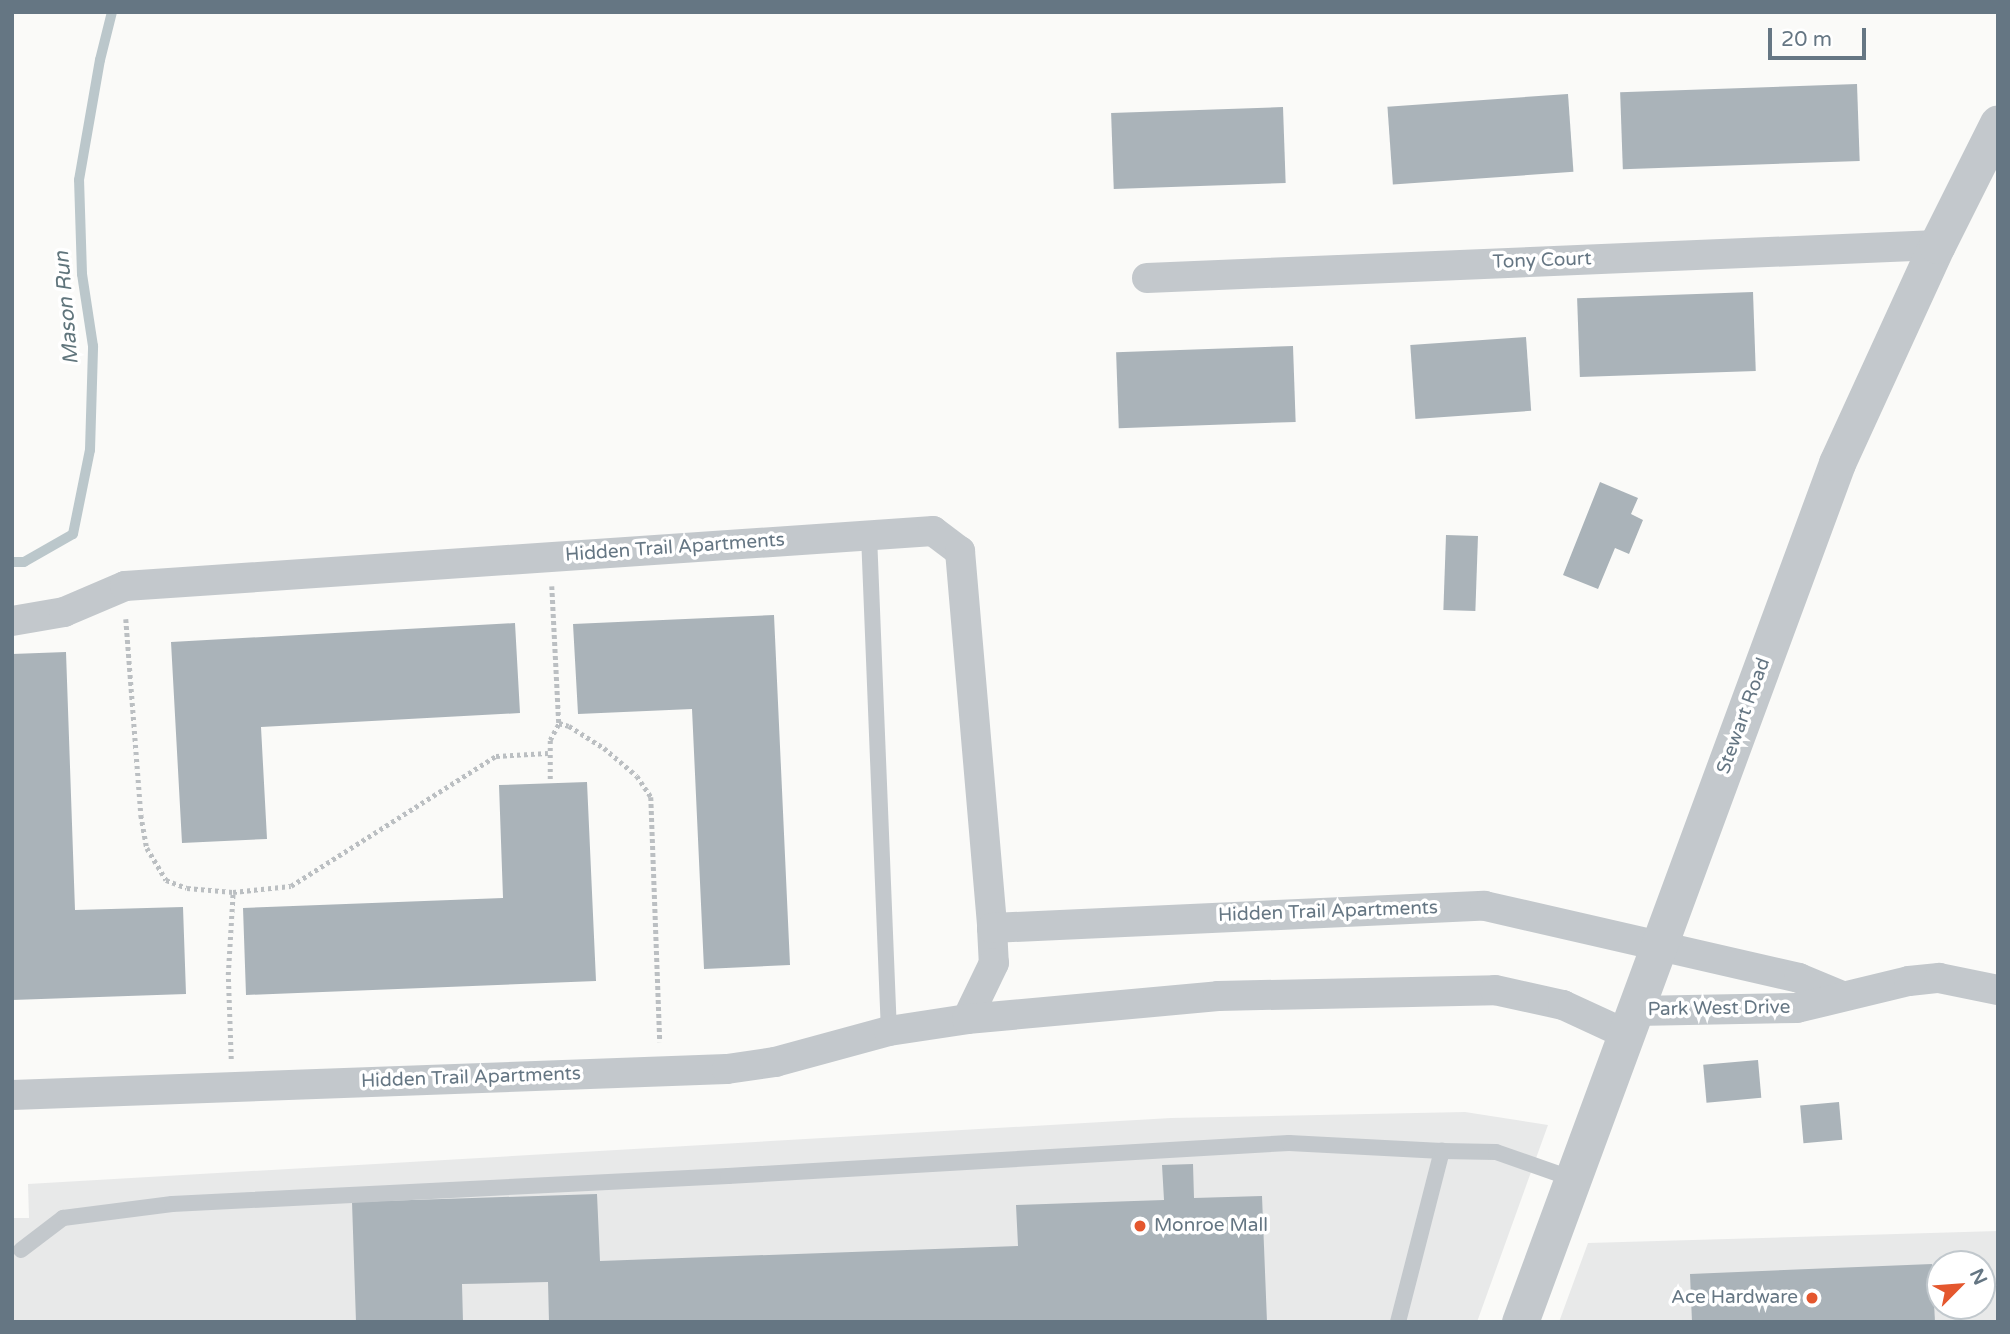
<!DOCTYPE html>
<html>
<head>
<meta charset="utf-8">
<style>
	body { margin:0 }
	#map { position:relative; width:2010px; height:1334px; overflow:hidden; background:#fafaf8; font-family:"Varela Round",sans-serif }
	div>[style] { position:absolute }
	.built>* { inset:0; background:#e8e9e9 }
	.stream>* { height:10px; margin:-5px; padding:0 5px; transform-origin:5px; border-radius:5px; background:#bbc7cb }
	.building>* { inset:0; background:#aab3b9; transform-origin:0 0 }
	.path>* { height:4.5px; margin-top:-2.25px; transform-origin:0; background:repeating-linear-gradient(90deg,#bbbfc2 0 3.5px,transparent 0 7px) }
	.service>* { height:16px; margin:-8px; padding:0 8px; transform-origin:8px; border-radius:8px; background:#c3c8cc }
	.minor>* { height:30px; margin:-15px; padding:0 15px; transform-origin:15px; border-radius:15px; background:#c3c8cc }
	.tertiary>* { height:37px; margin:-18.5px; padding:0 18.5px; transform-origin:18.5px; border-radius:18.5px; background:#c3c8cc }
	.dots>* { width:19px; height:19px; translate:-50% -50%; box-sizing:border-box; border:4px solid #fff; border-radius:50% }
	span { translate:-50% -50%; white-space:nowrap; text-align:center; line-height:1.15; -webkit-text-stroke:7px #fff; paint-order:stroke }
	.street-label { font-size:19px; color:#657683 }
	.poi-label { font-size:19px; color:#657683 }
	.left { translate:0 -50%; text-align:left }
	.right { translate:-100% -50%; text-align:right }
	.water-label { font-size:21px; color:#60757c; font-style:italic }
	.frame { position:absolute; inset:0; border:14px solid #657683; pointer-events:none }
	.north { position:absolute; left:1926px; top:1250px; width:70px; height:70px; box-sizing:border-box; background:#fff; border:2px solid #c1c8cd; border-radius:50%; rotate:65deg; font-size:19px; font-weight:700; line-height:28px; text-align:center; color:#657683 }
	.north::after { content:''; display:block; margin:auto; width:24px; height:32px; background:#e4572e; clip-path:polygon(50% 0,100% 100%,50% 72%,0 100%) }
	.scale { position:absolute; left:1768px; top:28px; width:98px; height:32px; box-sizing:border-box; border:4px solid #657683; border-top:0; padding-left:9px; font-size:21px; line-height:24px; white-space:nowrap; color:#657683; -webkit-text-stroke:5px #fff; paint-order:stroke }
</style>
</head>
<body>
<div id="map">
	<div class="built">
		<div style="clip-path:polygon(1465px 1112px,1548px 1125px,1477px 1322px,12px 1322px,12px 1218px,29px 1218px,28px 1184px,1171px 1118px)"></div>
		<div style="clip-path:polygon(evenodd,1998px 1231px,1998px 1322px,1559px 1322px,1588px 1243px,1998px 1231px,1940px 1264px,1982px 1264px,1982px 1306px,1940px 1306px,1940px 1264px)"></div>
	</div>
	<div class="stream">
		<div style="left:12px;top:562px;width:12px"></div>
		<div style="left:24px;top:562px;width:56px;rotate:-29.7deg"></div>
		<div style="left:73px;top:534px;width:86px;rotate:-78.6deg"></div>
		<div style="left:90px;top:450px;width:104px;rotate:-88.3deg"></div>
		<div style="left:93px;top:346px;width:73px;rotate:-98.7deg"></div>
		<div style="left:82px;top:274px;width:94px;rotate:-91.8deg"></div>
		<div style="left:79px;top:180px;width:122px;rotate:-80.1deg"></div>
		<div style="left:100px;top:60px;width:49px;rotate:-76deg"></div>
	</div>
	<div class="building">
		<div style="left:1857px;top:84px;width:77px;height:237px;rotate:88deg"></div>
		<div style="left:1568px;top:94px;width:78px;height:181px;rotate:86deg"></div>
		<div style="left:1283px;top:107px;width:76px;height:172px;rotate:88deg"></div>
		<div style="left:1753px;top:292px;width:79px;height:176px;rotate:88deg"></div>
		<div style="left:1526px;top:337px;width:74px;height:116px;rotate:86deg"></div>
		<div style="left:1293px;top:346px;width:76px;height:177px;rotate:88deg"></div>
		<div style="clip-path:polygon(1600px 482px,1638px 498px,1631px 514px,1643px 520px,1629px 554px,1615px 548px,1598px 589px,1563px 575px)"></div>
		<div style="left:1446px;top:535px;width:32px;height:75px;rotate:2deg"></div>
		<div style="clip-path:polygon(774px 615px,790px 965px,704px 969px,692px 709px,578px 714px,573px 624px)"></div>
		<div style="clip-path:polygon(515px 623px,520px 713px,261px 727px,267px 839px,182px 843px,171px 642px)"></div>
		<div style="clip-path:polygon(66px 652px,75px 910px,183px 907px,186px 994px,12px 1000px,12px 654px)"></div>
		<div style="clip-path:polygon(587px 782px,596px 981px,246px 995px,243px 908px,503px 898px,499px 785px)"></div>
		<div style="left:1758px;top:1060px;width:38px;height:55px;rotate:85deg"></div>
		<div style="left:1839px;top:1102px;width:38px;height:39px;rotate:85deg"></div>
		<div style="clip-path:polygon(1193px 1164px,1194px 1198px,1262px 1196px,1267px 1322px,549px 1322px,548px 1282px,462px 1284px,463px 1322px,356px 1322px,352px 1202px,597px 1194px,600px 1261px,1018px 1246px,1016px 1205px,1164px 1200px,1162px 1165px)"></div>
		<div style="clip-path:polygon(1932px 1264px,1935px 1322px,1692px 1322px,1690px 1274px)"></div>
	</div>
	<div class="path">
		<div style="left:552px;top:586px;width:137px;rotate:87.1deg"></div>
		<div style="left:126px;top:619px;width:197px;rotate:85.6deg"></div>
		<div style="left:141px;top:815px;width:34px;rotate:80deg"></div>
		<div style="left:147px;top:848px;width:37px;rotate:59deg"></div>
		<div style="left:166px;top:880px;width:22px;rotate:21deg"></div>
		<div style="left:187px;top:888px;width:46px;rotate:5deg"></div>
		<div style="left:233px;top:892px;width:58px;rotate:-5.9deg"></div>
		<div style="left:291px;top:886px;width:243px;rotate:-32.4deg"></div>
		<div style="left:496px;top:756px;width:52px;rotate:-3.3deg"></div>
		<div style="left:550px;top:779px;width:39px;rotate:-90deg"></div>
		<div style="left:550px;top:740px;width:19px;rotate:-62deg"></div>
		<div style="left:559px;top:723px;width:10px;rotate:17deg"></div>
		<div style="left:569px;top:726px;width:41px;rotate:32.2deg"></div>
		<div style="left:604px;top:748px;width:43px;rotate:40.3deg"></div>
		<div style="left:637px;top:776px;width:25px;rotate:56deg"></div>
		<div style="left:651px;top:797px;width:245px;rotate:87.9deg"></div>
		<div style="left:231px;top:1059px;width:84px;rotate:-92deg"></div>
		<div style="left:228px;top:975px;width:83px;rotate:-86.6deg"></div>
	</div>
	<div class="service">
		<div style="left:869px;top:535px;width:496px;rotate:87.7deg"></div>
		<div style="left:21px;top:1250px;width:53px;rotate:-37.3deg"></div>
		<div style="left:63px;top:1218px;width:110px;rotate:-7.3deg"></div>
		<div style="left:172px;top:1204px;width:557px;rotate:-2.88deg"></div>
		<div style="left:728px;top:1176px;width:562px;rotate:-3.37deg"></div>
		<div style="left:1289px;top:1143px;width:153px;rotate:3deg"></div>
		<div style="left:1398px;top:1322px;width:177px;rotate:-75.6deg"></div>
		<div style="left:1442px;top:1151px;width:54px;rotate:1.1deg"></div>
		<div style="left:1496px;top:1152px;width:82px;rotate:19.3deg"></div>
	</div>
	<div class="minor">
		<div style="left:1147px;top:278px;width:791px;rotate:-2.39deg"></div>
		<div style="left:12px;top:621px;width:53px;rotate:-9.8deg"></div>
		<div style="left:64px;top:612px;width:66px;rotate:-23.1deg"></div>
		<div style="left:125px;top:586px;width:810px;rotate:-3.89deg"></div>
		<div style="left:933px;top:531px;width:34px;rotate:37deg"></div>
		<div style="left:960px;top:551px;width:378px;rotate:85.1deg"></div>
		<div style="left:992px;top:928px;width:35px;rotate:87deg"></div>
		<div style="left:994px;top:963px;width:62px;rotate:115.7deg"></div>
		<div style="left:992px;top:928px;width:493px;rotate:-2.6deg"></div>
		<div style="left:1485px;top:906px;width:322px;rotate:12.9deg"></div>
		<div style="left:1799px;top:978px;width:47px;rotate:22.7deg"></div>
		<div style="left:1636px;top:1011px;width:161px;rotate:-1.1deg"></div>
		<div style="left:1797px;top:1008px;width:115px;rotate:-13.6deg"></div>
		<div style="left:1909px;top:981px;width:30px;rotate:-6deg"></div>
		<div style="left:1939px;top:978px;width:60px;rotate:11.5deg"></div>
		<div style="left:12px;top:1095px;width:715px;rotate:-2.08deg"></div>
		<div style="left:727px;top:1069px;width:49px;rotate:-8.3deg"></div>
		<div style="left:775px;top:1062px;width:118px;rotate:-15.2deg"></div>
		<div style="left:889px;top:1031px;width:79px;rotate:-8.7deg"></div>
		<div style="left:967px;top:1019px;width:252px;rotate:-5.2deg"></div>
		<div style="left:1218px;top:996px;width:277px;rotate:-1.2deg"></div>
		<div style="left:1495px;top:990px;width:70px;rotate:12.4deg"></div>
		<div style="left:1563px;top:1005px;width:72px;rotate:24.8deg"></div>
	</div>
	<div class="tertiary">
		<div style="left:1520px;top:1322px;width:916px;rotate:-69.74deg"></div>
		<div style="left:1837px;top:463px;width:240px;rotate:-65.4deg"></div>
		<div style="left:1937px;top:245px;width:136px;rotate:-63.4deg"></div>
	</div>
	<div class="dots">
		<div style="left:1140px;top:1226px;background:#e4572e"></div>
		<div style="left:1812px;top:1298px;background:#e4572e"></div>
	</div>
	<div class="street-label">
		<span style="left:1542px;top:261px;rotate:-2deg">Tony Court</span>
		<span style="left:675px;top:548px;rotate:-4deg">Hidden Trail Apartments</span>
		<span style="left:1744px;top:716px;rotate:-70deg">Stewart Road</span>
		<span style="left:1328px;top:912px;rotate:-2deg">Hidden Trail Apartments</span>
		<span style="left:1719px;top:1009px;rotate:-1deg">Park West Drive</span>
		<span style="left:471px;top:1078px;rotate:-2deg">Hidden Trail Apartments</span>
	</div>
	<div class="poi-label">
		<span class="left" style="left:1154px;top:1226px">Monroe Mall</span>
		<span class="right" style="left:1798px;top:1298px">Ace Hardware</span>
	</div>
	<div class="water-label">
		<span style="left:67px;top:308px;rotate:-95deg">Mason Run</span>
	</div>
	<div class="frame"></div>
	<div class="north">N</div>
	<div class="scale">20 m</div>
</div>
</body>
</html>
